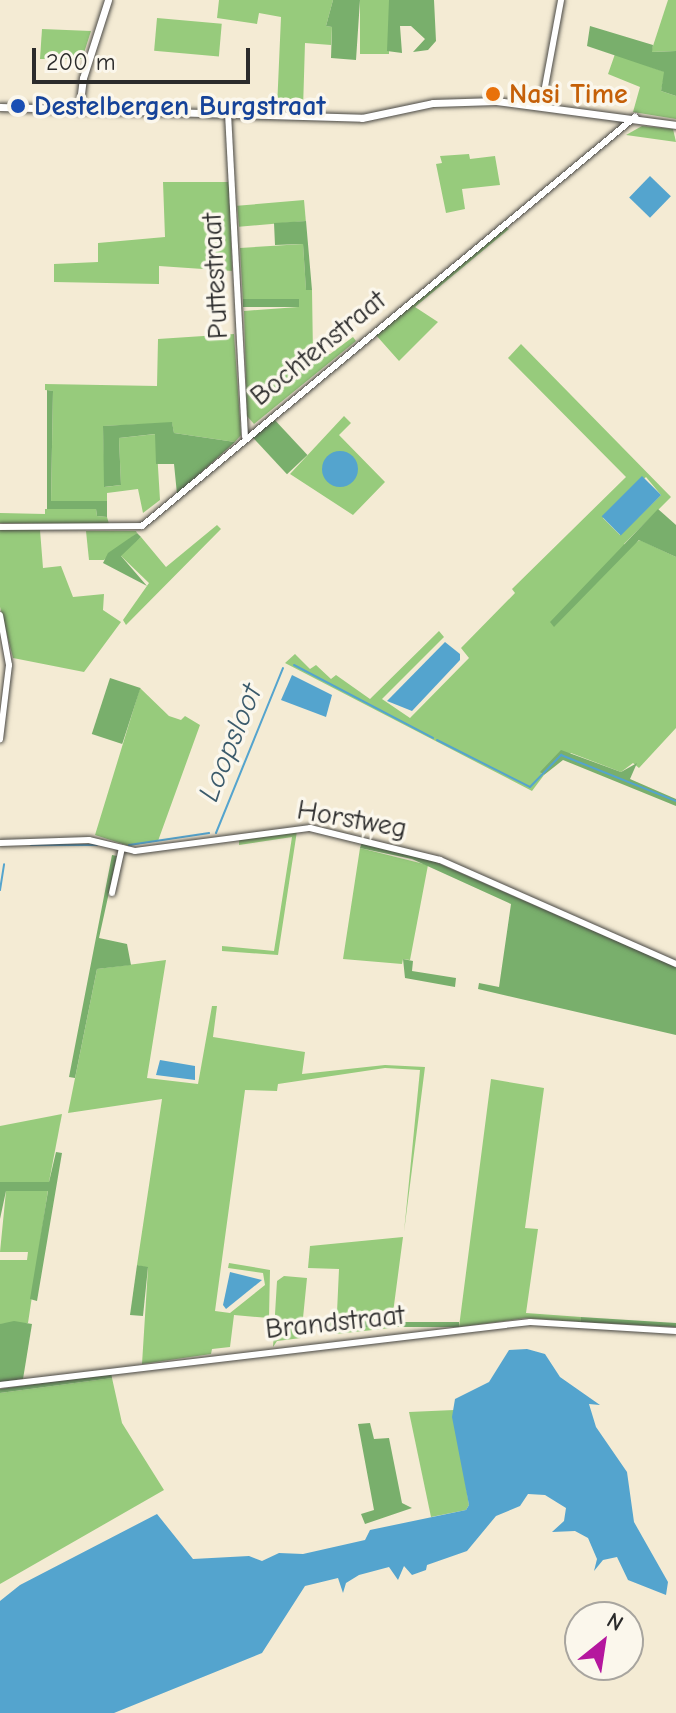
<!DOCTYPE html>
<html>
<head>
<meta charset="utf-8">
<style>
	body { margin:0 }
	#map { position:relative; width:676px; height:1713px; overflow:hidden; background:#f4ebd4; font-family:"Comic Neue",sans-serif }
	div>[style] { position:absolute }
	.green>* { inset:0; background:#97cb7c; transform-origin:0 0 }
	.forest>* { inset:0; background:#79af6c; transform-origin:0 0 }
	.water>* { inset:0; background:#54a4ce; transform-origin:0 0 }
	.round { border-radius:50% }
	.stream>* { height:2px; margin:-1px; padding:0 1px; transform-origin:1px; border-radius:1px; background:#54a4ce }
	.roads { filter:drop-shadow(0 0 2px #494844) drop-shadow(0 0 2px #494844) }
	.minor>* { height:6px; margin:-3px; padding:0 3px; transform-origin:3px; border-radius:3px; background:#fff }
	.tertiary>* { height:7px; margin:-3.5px; padding:0 3.5px; transform-origin:3.5px; border-radius:3.5px; background:#fff }
	.dots>* { width:22px; height:22px; translate:-50% -50%; box-sizing:border-box; border:4px solid #fbf7ec; border-radius:50% }
	span { translate:-50% -50%; white-space:nowrap; text-align:center; line-height:1.15; -webkit-text-stroke:7px #fbf7ec; paint-order:stroke }
	.food-label { font-size:28px; color:#c56008; font-weight:700 }
	.left { translate:0 -50%; text-align:left }
	.transit-label { font-size:28px; color:#164399; font-weight:700 }
	.street-label { font-size:28px; color:#2b2b2b }
	.water-label { font-size:30px; color:#3b5b6c; font-style:italic }
	.north { position:absolute; left:564px; top:1601px; width:80px; height:80px; box-sizing:border-box; background:#fbf7ec; border:2px solid #a8a59f; border-radius:50%; rotate:30deg; font-size:22px; font-weight:700; line-height:32px; text-align:center; color:#2b2b2b }
	.north::after { content:''; display:block; margin:auto; width:28px; height:36px; background:#b5179e; clip-path:polygon(50% 0,100% 100%,50% 72%,0 100%) }
	.scale { position:absolute; left:32px; top:48px; width:218px; height:36px; box-sizing:border-box; border:4px solid #2b2b2b; border-top:0; padding-left:10px; font-size:24px; line-height:28px; white-space:nowrap; color:#2b2b2b; -webkit-text-stroke:6px #fbf7ec; paint-order:stroke }
</style>
</head>
<body>
<div id="map">
	<div class="green">
		<div style="clip-path:polygon(219px 0,333px 0,326px 26px,332px 27px,331px 45px,305px 43px,303px 109px,277px 108px,281px 17px,259px 13px,257px 24px,217px 18px)"></div>
		<div style="left:360px;top:0;width:29px;height:54px"></div>
		<div style="clip-path:polygon(668px 0,676px 0,676px 51px,651px 52px)"></div>
		<div style="left:157px;top:18px;width:65px;height:33px;rotate:5deg"></div>
		<div style="clip-path:polygon(42px 29px,91px 31px,82px 59px,40px 59px)"></div>
		<div style="clip-path:polygon(615px 54px,665px 72px,661px 91px,676px 96px,676px 119px,633px 112px,640px 87px,608px 74px)"></div>
		<div style="clip-path:polygon(642px 126px,673px 129px,676px 142px,626px 135px)"></div>
		<div style="clip-path:polygon(469px 154px,470px 159px,495px 156px,500px 185px,462px 189px,465px 209px,446px 213px,436px 164px,442px 163px,440px 156px)"></div>
		<div style="clip-path:polygon(163px 182px,229px 182px,232px 271px,159px 266px,159px 284px,54px 282px,54px 264px,98px 262px,98px 243px,165px 237px)"></div>
		<div style="left:304px;top:200px;width:21px;height:67px;rotate:85deg"></div>
		<div style="clip-path:polygon(505px 227px,509px 229px,415px 307px,438px 322px,399px 361px,375px 334px)"></div>
		<div style="clip-path:polygon(303px 244px,306px 289px,312px 290px,313px 355px,330px 354px,353px 337px,356px 341px,254px 424px,247px 416px,244px 311px,298px 307px,299px 300px,243px 302px,240px 248px)"></div>
		<div style="clip-path:polygon(234px 334px,241px 435px,235px 442px,174px 433px,172px 423px,103px 426px,105px 487px,121px 485px,119px 438px,156px 434px,160px 500px,143px 513px,138px 489px,107px 493px,107px 501px,51px 502px,53px 391px,45px 390px,45px 384px,157px 386px,158px 339px)"></div>
		<div style="clip-path:polygon(evenodd,521px 344px,671px 497px,624px 544px,627px 548px,640px 540px,676px 557px,676px 728px,639px 768px,633px 763px,621px 772px,571px 753px,541px 773px,544px 775px,532px 791px,285px 663px,295px 654px,310px 669px,316px 665px,331px 679px,336px 675px,370px 699px,439px 631px,444px 637px,382px 699px,410px 718px,469px 658px,461px 648px,515px 593px,512px 589px,626px 477px,508px 358px,521px 344px,646px 477px,661px 495px,620px 535px,603px 518px,646px 477px)"></div>
		<div style="clip-path:polygon(344px 416px,351px 423px,339px 435px,385px 482px,353px 515px,290px 474px)"></div>
		<div style="clip-path:polygon(45px 509px,96px 509px,97px 516px,107px 517px,109px 524px,0 523px,0 513px,45px 514px)"></div>
		<div style="clip-path:polygon(217px 525px,221px 529px,126px 625px,123px 620px,149px 583px,120px 555px,141px 537px,166px 567px)"></div>
		<div style="clip-path:polygon(0 529px,40px 530px,43px 568px,61px 566px,73px 597px,104px 594px,103px 610px,121px 622px,84px 672px,13px 658px,0 607px)"></div>
		<div style="clip-path:polygon(86px 531px,136px 531px,137px 533px,104px 560px,89px 560px)"></div>
		<div style="clip-path:polygon(140px 688px,169px 716px,181px 720px,185px 716px,200px 725px,158px 841px,129px 846px,95px 835px)"></div>
		<div style="clip-path:polygon(297px 831px,278px 955px,222px 951px,222px 946px,274px 951px,292px 837px,239px 845px,239px 839px)"></div>
		<div style="clip-path:polygon(360px 848px,428px 865px,410px 960px,403px 959px,402px 964px,343px 959px)"></div>
		<div style="clip-path:polygon(166px 960px,147px 1078px,198px 1084px,212px 1006px,217px 1006px,213px 1037px,305px 1052px,302px 1074px,385px 1065px,425px 1067px,404px 1232px,420px 1070px,385px 1068px,278px 1084px,277px 1091px,245px 1090px,215px 1311px,230px 1313px,265px 1285px,263px 1273px,228px 1268px,229px 1263px,270px 1270px,269px 1318px,234px 1315px,230px 1347px,212px 1349px,211px 1354px,142px 1364px,148px 1268px,137px 1265px,162px 1099px,68px 1113px,97px 969px)"></div>
		<div style="clip-path:polygon(491px 1079px,544px 1088px,525px 1228px,538px 1229px,526px 1313px,581px 1317px,581px 1322px,526px 1318px,459px 1327px)"></div>
		<div style="clip-path:polygon(62px 1114px,49px 1182px,0 1182px,0 1126px)"></div>
		<div style="clip-path:polygon(48px 1190px,28px 1323px,0 1324px,0 1260px,27px 1260px,28px 1252px,0 1252px,6px 1191px)"></div>
		<div style="clip-path:polygon(403px 1237px,391px 1328px,336px 1334px,339px 1269px,308px 1268px,310px 1246px)"></div>
		<div style="clip-path:polygon(284px 1276px,307px 1278px,301px 1338px,277px 1341px,273px 1347px,277px 1281px)"></div>
		<div style="clip-path:polygon(112px 1378px,122px 1423px,164px 1490px,0 1584px,0 1393px)"></div>
		<div style="clip-path:polygon(454px 1410px,469px 1505px,466px 1510px,431px 1517px,409px 1412px)"></div>
	</div>
	<div class="forest">
		<div style="clip-path:polygon(333px 0,360px 0,356px 60px,331px 58px,332px 27px,326px 26px)"></div>
		<div style="clip-path:polygon(389px 0,434px 0,436px 41px,428px 50px,413px 52px,425px 39px,411px 26px,400px 26px,402px 53px,387px 51px)"></div>
		<div style="clip-path:polygon(590px 26px,653px 45px,652px 52px,676px 51px,676px 96px,661px 91px,664px 72px,587px 46px)"></div>
		<div style="clip-path:polygon(306px 221px,312px 290px,306px 290px,303px 244px,275px 245px,274px 223px)"></div>
		<div style="left:299px;top:299px;width:8px;height:56px;rotate:90deg"></div>
		<div style="clip-path:polygon(47px 390px,53px 391px,51px 501px,107px 501px,107px 517px,97px 516px,96px 509px,47px 509px)"></div>
		<div style="left:272px;top:417px;width:52px;height:28px;rotate:47deg"></div>
		<div style="clip-path:polygon(172px 422px,174px 433px,235px 442px,177px 494px,174px 464px,156px 464px,155px 434px,119px 438px,121px 485px,104px 487px,103px 426px)"></div>
		<div style="clip-path:polygon(658px 509px,676px 525px,676px 557px,639px 540px,554px 627px,550px 622px)"></div>
		<div style="clip-path:polygon(137px 533px,141px 537px,121px 556px,147px 586px,103px 563px,108px 553px)"></div>
		<div style="left:110px;top:678px;width:32px;height:59px;rotate:18deg"></div>
		<div style="clip-path:polygon(561px 750px,621px 772px,637px 763px,630px 779px,676px 799px,676px 806px,563px 760px,544px 775px,540px 772px)"></div>
		<div style="clip-path:polygon(362px 842px,431px 860px,676px 967px,676px 1035px,478px 989px,479px 983px,499px 987px,511px 904px,412px 859px,360px 848px)"></div>
		<div style="clip-path:polygon(112px 855px,117px 856px,99px 938px,127px 944px,131px 965px,97px 969px,75px 1078px,69px 1077px)"></div>
		<div style="clip-path:polygon(403px 959px,413px 961px,412px 971px,456px 978px,455px 987px,405px 978px)"></div>
		<div style="clip-path:polygon(56px 1152px,62px 1153px,37px 1301px,30px 1299px,48px 1191px,6px 1191px,0 1219px,0 1182px,49px 1182px)"></div>
		<div style="clip-path:polygon(137px 1265px,148px 1267px,143px 1316px,130px 1315px)"></div>
		<div style="clip-path:polygon(581px 1317px,676px 1323px,676px 1327px,581px 1322px)"></div>
		<div style="clip-path:polygon(14px 1321px,32px 1324px,23px 1379px,0 1382px,0 1324px)"></div>
		<div style="left:459px;top:1322px;width:5px;height:183px;rotate:90deg"></div>
		<div style="clip-path:polygon(111px 1373px,112px 1378px,0 1393px,0 1389px)"></div>
		<div style="clip-path:polygon(370px 1423px,374px 1439px,389px 1438px,402px 1503px,412px 1508px,365px 1524px,361px 1514px,374px 1510px,358px 1424px)"></div>
	</div>
	<div class="water">
		<div style="left:650px;top:176px;width:29px;height:30px;rotate:44deg"></div>
		<div class="round" style="left:322px;top:451px;width:36px;height:36px"></div>
		<div style="left:642px;top:476px;width:27px;height:57px;rotate:45deg"></div>
		<div style="clip-path:polygon(445px 642px,460px 654px,460px 660px,412px 711px,387px 701px)"></div>
		<div style="clip-path:polygon(292px 675px,332px 695px,326px 717px,281px 700px)"></div>
		<div style="clip-path:polygon(160px 1060px,195px 1066px,195px 1080px,156px 1075px)"></div>
		<div style="clip-path:polygon(230px 1272px,262px 1280px,226px 1309px,223px 1305px)"></div>
		<div style="clip-path:polygon(527px 1349px,545px 1354px,560px 1377px,600px 1405px,589px 1404px,596px 1427px,627px 1472px,634px 1522px,668px 1582px,666px 1595px,628px 1580px,617px 1557px,603px 1560px,594px 1571px,597px 1559px,588px 1538px,575px 1531px,552px 1532px,564px 1521px,566px 1508px,545px 1495px,528px 1494px,520px 1506px,496px 1516px,467px 1551px,427px 1565px,426px 1570px,412px 1575px,404px 1566px,398px 1580px,389px 1567px,359px 1575px,346px 1583px,343px 1593px,338px 1578px,305px 1586px,262px 1653px,114px 1713px,0 1713px,0 1601px,20px 1585px,157px 1514px,193px 1559px,249px 1556px,262px 1561px,279px 1553px,303px 1554px,365px 1540px,370px 1530px,466px 1510px,469px 1505px,452px 1417px,455px 1399px,489px 1382px,509px 1350px)"></div>
	</div>
	<div class="stream">
		<div style="left:294px;top:665px;width:157px;rotate:27.7deg"></div>
		<div style="left:437px;top:740px;width:104px;rotate:26.8deg"></div>
		<div style="left:530px;top:787px;width:45px;rotate:-45.9deg"></div>
		<div style="left:561px;top:755px;width:124px;rotate:21.8deg"></div>
		<div style="left:216px;top:833px;width:178px;rotate:-67.9deg"></div>
		<div style="left:31px;top:845px;width:66px"></div>
		<div style="left:129px;top:845px;width:81px;rotate:-8.5deg"></div>
		<div style="left:0;top:890px;width:26px;rotate:-81deg"></div>
	</div>
	<div class="roads">
		<div class="minor">
			<div style="left:542px;top:103px;width:105px;rotate:-79.5deg"></div>
			<div style="left:228px;top:113px;width:324px;rotate:87deg"></div>
			<div style="left:0;top:527px;width:142px;rotate:-0.4deg"></div>
			<div style="left:142px;top:526px;width:641px;rotate:-39.68deg"></div>
			<div style="left:0;top:615px;width:51px;rotate:79.8deg"></div>
			<div style="left:9px;top:665px;width:75px;rotate:96.9deg"></div>
			<div style="left:0;top:843px;width:89px;rotate:-1.9deg"></div>
			<div style="left:89px;top:840px;width:47px;rotate:13.4deg"></div>
			<div style="left:135px;top:851px;width:177px;rotate:-7.5deg"></div>
			<div style="left:310px;top:828px;width:134px;rotate:13.8deg"></div>
			<div style="left:440px;top:860px;width:258px;rotate:23.8deg"></div>
			<div style="left:112px;top:893px;width:46px;rotate:-77.5deg"></div>
			<div style="left:0;top:1385px;width:534px;rotate:-6.78deg"></div>
			<div style="left:530px;top:1322px;width:146px;rotate:3.5deg"></div>
		</div>
		<div class="tertiary">
			<div style="left:0;top:107px;width:362px;rotate:1.7deg"></div>
			<div style="left:362px;top:118px;width:73px;rotate:-11.9deg"></div>
			<div style="left:433px;top:103px;width:63px;rotate:-1.8deg"></div>
			<div style="left:496px;top:101px;width:182px;rotate:7.6deg"></div>
			<div style="left:79px;top:110px;width:32px;rotate:-83deg"></div>
			<div style="left:83px;top:78px;width:82px;rotate:-72.2deg"></div>
		</div>
	</div>
	<div class="dots">
		<div style="left:493px;top:94px;background:#e8710a"></div>
		<div style="left:18px;top:106px;background:#1a4fb4"></div>
	</div>
	<div class="food-label">
		<span class="left" style="left:509px;top:94px">Nasi Time</span>
	</div>
	<div class="transit-label">
		<span class="left" style="left:34px;top:106px">Destelbergen Burgstraat</span>
	</div>
	<div class="street-label">
		<span style="left:215px;top:276px;rotate:-93deg">Puttestraat</span>
		<span style="left:318px;top:348px;rotate:-39deg">Bochtenstraat</span>
		<span style="left:352px;top:819px;rotate:10deg">Horstweg</span>
		<span style="left:335px;top:1322px;rotate:-6deg">Brandstraat</span>
	</div>
	<div class="water-label">
		<span style="left:231px;top:743px;rotate:-68deg">Loopsloot</span>
	</div>
	<div class="north">N</div>
	<div class="scale">200 m</div>
</div>
</body>
</html>
